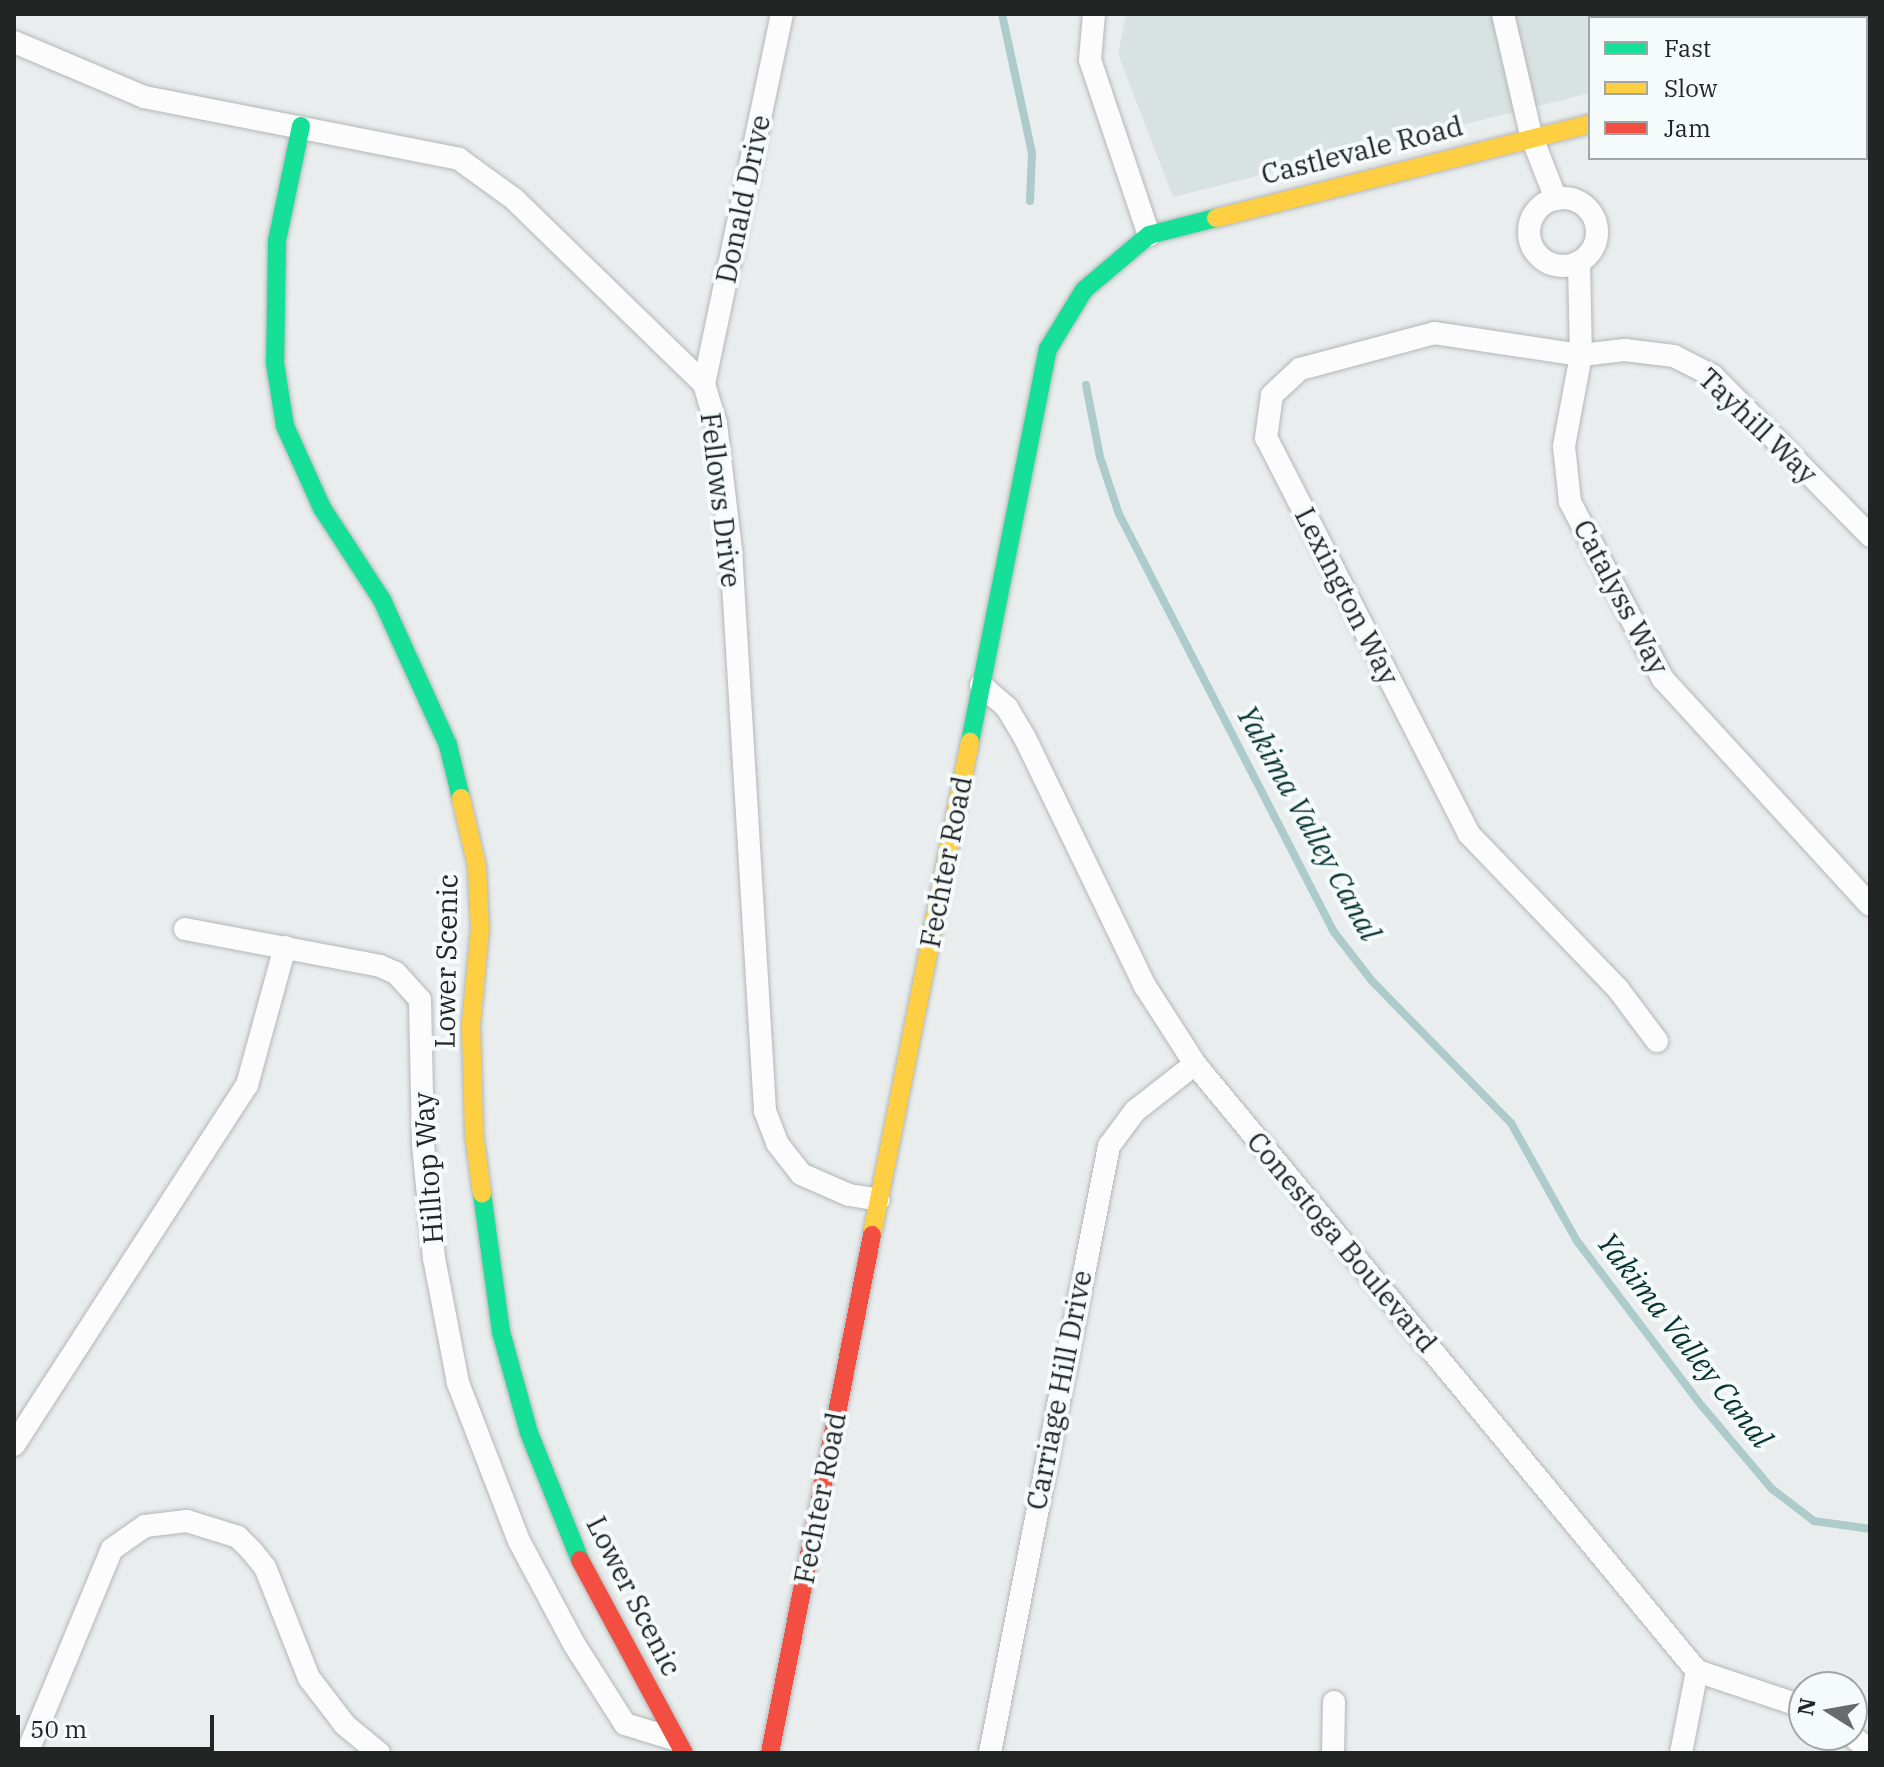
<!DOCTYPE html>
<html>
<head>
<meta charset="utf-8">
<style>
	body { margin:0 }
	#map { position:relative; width:1884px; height:1767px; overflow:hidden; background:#e9eded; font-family:"IBM Plex Serif",serif }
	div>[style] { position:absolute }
	.built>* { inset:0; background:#d7e2e1 }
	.stream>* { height:8px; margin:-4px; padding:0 4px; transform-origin:4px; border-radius:4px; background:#adcbcb }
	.roads { filter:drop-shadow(0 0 2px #b4b7b7) drop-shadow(0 0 2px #b4b7b7) }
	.street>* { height:22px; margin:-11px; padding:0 11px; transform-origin:11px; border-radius:11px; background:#fcfcfc }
	.street>.ring { margin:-11px; padding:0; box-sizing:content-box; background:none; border:22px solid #fcfcfc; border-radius:50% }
	.fast>* { height:18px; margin:-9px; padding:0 9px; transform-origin:9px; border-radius:9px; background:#16e098 }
	.slow>* { height:18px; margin:-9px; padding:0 9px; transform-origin:9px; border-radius:9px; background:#ffcf43 }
	.jam>* { height:18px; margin:-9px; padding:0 9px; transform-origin:9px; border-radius:9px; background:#f24e42 }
	span { translate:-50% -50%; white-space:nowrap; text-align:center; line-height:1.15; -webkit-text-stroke:8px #f5fbfb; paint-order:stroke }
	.street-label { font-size:28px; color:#222524 }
	.water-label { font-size:30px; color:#083232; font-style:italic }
	.frame { position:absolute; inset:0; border:16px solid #222524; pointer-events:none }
	.legend { position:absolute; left:1588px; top:16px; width:280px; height:144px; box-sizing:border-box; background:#f5fbfb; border:2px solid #a1a5a5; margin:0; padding:10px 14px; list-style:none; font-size:24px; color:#222524 }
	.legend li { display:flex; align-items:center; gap:16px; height:40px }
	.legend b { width:40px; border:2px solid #a1a5a5 }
	.north { position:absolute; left:1788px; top:1671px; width:80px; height:80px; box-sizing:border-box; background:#f5fbfb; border:2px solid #a1a5a5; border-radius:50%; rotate:281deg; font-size:22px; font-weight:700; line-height:32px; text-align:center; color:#222524 }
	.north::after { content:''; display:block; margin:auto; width:28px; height:36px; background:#686b6a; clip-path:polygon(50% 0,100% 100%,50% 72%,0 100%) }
	.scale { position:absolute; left:16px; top:1715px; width:198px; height:36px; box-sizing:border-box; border:4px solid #222524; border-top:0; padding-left:10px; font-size:24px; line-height:28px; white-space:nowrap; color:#222524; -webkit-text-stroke:6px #f5fbfb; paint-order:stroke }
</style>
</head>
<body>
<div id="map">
	<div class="built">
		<div style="clip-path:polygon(1126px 14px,1807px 14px,1590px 18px,1590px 93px,1173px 197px,1118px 54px)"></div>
	</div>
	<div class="stream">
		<div style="left:1002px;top:14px;width:142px;rotate:77.8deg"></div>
		<div style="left:1032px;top:153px;width:48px;rotate:92.4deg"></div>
		<div style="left:1086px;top:385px;width:73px;rotate:79deg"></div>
		<div style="left:1100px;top:457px;width:60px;rotate:71.6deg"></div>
		<div style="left:1119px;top:514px;width:470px;rotate:62.8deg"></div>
		<div style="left:1334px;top:932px;width:62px;rotate:52.2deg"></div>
		<div style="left:1372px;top:981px;width:199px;rotate:45.6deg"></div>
		<div style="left:1511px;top:1123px;width:135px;rotate:60.8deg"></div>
		<div style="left:1577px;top:1241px;width:207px;rotate:52.9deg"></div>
		<div style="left:1702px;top:1406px;width:109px;rotate:49.9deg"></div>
		<div style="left:1772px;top:1489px;width:53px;rotate:37.3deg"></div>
		<div style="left:1814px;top:1521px;width:57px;rotate:8.1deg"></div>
	</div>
	<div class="roads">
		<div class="street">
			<div style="left:1094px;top:14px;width:46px;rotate:95deg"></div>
			<div style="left:1090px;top:60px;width:185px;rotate:71.4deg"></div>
			<div style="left:1503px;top:14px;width:124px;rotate:77deg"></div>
			<div style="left:1531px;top:135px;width:69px;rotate:68.7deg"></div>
			<div style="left:14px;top:42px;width:141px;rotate:22.9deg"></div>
			<div style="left:144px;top:97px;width:321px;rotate:11.1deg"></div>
			<div style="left:459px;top:159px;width:68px;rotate:36deg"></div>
			<div style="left:514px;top:199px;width:265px;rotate:44.2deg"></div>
			<div style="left:704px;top:384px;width:42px;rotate:73.3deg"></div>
			<div style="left:716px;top:424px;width:127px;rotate:83.2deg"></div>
			<div style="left:731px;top:550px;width:562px;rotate:86.53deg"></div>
			<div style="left:765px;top:1111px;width:34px;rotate:69deg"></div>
			<div style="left:777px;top:1143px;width:39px;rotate:52deg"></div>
			<div style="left:801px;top:1174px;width:52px;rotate:23.6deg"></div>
			<div style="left:849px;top:1195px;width:30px;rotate:9deg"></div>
			<div class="ring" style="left:1529px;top:198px;width:46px;height:46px"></div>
			<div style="left:1579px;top:262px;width:93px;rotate:88.8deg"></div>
			<div style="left:1581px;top:355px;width:93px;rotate:100.6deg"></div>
			<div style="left:1564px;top:446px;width:56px;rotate:83.9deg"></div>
			<div style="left:1570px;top:502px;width:200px;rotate:62.3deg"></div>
			<div style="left:1663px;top:679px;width:306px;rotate:47.5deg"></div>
			<div style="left:704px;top:384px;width:378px;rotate:-78.1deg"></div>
			<div style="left:981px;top:685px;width:35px;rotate:41deg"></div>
			<div style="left:1007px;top:708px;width:35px;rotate:59deg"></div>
			<div style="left:1025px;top:738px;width:276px;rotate:64.2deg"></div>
			<div style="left:1145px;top:986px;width:93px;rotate:57.3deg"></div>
			<div style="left:1195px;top:1064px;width:788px;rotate:50.41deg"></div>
			<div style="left:1697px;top:1671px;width:113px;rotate:18.6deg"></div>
			<div style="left:185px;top:929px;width:198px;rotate:10.7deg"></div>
			<div style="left:380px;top:966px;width:17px;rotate:24deg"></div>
			<div style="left:396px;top:973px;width:36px;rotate:48deg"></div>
			<div style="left:420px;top:1000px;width:144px;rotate:88.8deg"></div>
			<div style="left:423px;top:1144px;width:115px;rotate:84.5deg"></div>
			<div style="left:434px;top:1258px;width:127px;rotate:79.1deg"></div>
			<div style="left:458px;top:1383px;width:169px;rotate:68.9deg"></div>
			<div style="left:519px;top:1541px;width:117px;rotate:61.9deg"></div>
			<div style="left:574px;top:1644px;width:95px;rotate:57.5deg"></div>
			<div style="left:625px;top:1724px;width:51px;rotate:17deg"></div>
			<div style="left:1657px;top:1041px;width:65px;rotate:-126.9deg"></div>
			<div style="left:1618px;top:989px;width:215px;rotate:-133.9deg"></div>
			<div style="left:1469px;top:834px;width:445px;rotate:-117.1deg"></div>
			<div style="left:1266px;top:438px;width:43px;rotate:-82.1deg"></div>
			<div style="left:1272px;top:395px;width:38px;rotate:-43deg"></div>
			<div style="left:1300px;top:369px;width:139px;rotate:-15deg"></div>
			<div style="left:1434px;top:333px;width:149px;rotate:8.5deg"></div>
			<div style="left:1581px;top:355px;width:44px;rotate:-6.5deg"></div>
			<div style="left:1625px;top:350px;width:49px;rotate:7deg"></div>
			<div style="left:1674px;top:356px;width:44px;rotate:27.1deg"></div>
			<div style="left:1713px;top:376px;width:224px;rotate:45.5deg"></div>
			<div style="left:14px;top:1445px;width:429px;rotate:-57.1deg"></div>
			<div style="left:247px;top:1085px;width:143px;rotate:-74.6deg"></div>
			<div style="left:1851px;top:1735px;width:25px;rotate:40deg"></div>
			<div style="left:27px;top:1753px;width:221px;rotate:-67.4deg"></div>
			<div style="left:112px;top:1549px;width:40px;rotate:-34.9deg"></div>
			<div style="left:145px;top:1526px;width:42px;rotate:-6.8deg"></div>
			<div style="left:187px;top:1521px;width:53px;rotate:17.4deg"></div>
			<div style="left:238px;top:1537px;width:18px;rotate:45deg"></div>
			<div style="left:251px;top:1550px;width:22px;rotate:51deg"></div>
			<div style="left:265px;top:1567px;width:119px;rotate:68.4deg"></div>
			<div style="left:309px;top:1678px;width:59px;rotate:52.5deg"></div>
			<div style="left:345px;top:1725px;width:44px;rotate:39.5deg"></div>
			<div style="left:990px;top:1753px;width:619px;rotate:-78.91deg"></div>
			<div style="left:1109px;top:1146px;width:44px;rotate:-53.4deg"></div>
			<div style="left:1135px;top:1111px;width:76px;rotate:-38.1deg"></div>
			<div style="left:1333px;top:1753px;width:51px;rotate:-88.9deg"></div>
			<div style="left:1681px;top:1753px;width:84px;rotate:-79deg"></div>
		</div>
		<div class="fast">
			<div style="left:301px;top:126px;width:117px;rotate:101.8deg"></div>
			<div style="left:277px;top:241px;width:122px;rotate:90.9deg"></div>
			<div style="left:275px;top:363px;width:64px;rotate:81deg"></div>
			<div style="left:285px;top:426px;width:90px;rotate:65.7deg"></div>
			<div style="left:322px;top:508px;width:110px;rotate:56.9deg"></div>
			<div style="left:382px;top:600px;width:159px;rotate:65.5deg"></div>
			<div style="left:448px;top:745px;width:55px;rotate:76.2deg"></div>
			<div style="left:970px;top:742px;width:401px;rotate:-78.8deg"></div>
			<div style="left:1048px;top:349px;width:69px;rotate:-58.6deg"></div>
			<div style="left:1084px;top:290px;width:85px;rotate:-40.2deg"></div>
			<div style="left:1149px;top:235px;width:69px;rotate:-14.2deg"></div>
			<div style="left:482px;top:1193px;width:140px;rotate:82.2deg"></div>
			<div style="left:501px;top:1332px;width:105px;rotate:74.5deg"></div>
			<div style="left:529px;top:1433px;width:137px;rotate:68.1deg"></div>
		</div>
		<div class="slow">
			<div style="left:1858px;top:18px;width:5px;rotate:-53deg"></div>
			<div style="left:1216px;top:218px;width:386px;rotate:-14.1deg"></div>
			<div style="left:461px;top:798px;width:71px;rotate:76.9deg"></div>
			<div style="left:477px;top:867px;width:62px;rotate:87.2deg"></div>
			<div style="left:480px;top:929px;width:95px;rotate:95.4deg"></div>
			<div style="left:471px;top:1024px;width:110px;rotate:88.4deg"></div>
			<div style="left:474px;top:1134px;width:60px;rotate:82.3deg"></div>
			<div style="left:872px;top:1235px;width:503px;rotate:-78.76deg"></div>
		</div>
		<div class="jam">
			<div style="left:580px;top:1560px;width:219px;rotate:61.7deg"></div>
			<div style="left:770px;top:1753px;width:528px;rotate:-78.86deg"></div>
		</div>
	</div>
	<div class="street-label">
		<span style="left:1362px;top:150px;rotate:-14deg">Castlevale Road</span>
		<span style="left:743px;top:199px;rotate:-78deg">Donald Drive</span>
		<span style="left:1758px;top:426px;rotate:44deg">Tayhill Way</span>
		<span style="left:721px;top:500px;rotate:83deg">Fellows Drive</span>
		<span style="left:1347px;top:596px;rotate:63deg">Lexington Way</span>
		<span style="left:1621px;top:597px;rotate:62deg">Catalyss Way</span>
		<span style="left:946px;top:862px;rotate:-79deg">Fechter Road</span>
		<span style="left:446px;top:961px;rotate:-89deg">Lower Scenic</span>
		<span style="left:428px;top:1168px;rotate:-94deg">Hilltop Way</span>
		<span style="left:1342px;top:1242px;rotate:50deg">Conestoga Boulevard</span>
		<span style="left:1059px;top:1390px;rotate:-79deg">Carriage Hill Drive</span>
		<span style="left:820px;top:1498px;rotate:-79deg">Fechter Road</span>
		<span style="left:634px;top:1596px;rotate:63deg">Lower Scenic</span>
	</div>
	<div class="water-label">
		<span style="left:1309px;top:823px;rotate:61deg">Yakima Valley Canal</span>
		<span style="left:1685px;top:1340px;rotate:52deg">Yakima Valley Canal</span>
	</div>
	<div class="frame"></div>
	<ul class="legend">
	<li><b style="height:10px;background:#16e098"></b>Fast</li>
	<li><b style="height:10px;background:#ffcf43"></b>Slow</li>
	<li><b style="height:10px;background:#f24e42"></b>Jam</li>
	</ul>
	<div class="north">N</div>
	<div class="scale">50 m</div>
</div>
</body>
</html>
